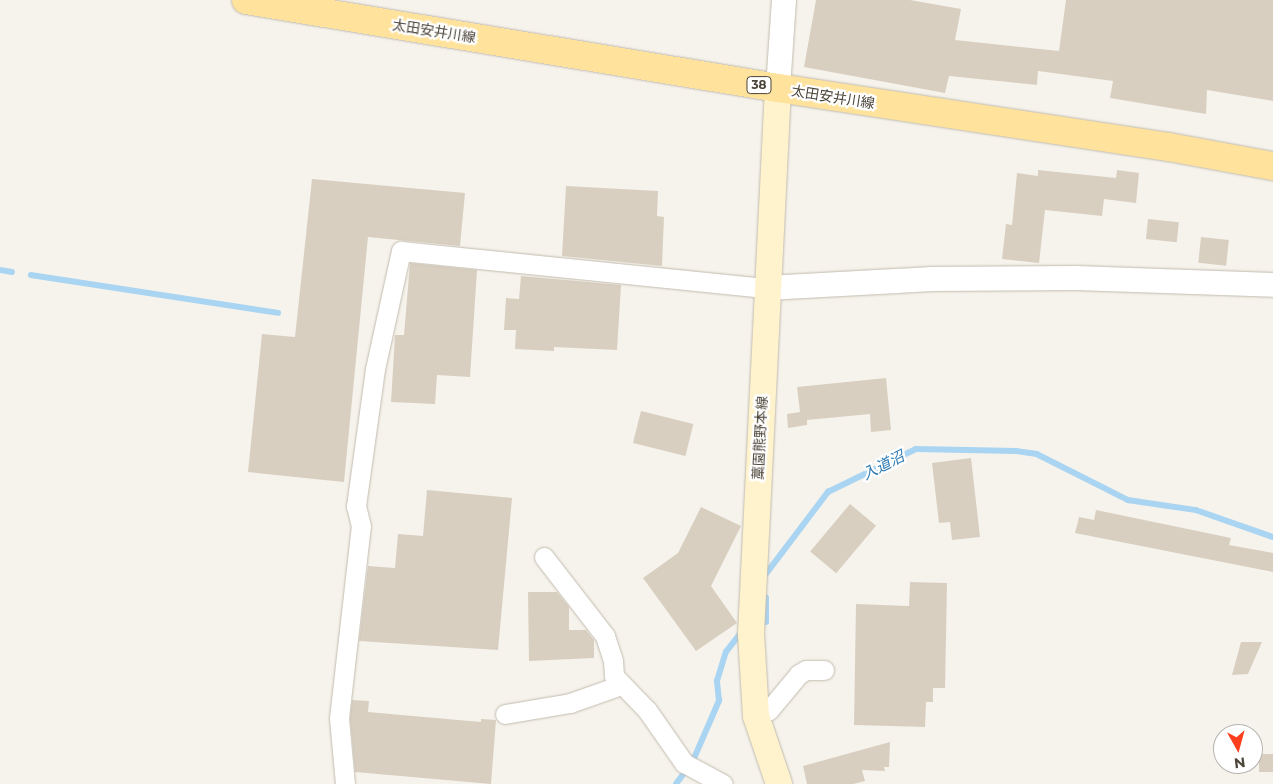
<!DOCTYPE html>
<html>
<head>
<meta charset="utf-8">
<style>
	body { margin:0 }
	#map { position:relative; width:1273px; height:784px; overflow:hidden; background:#f6f3ec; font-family:Montserrat,"Noto Sans JP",sans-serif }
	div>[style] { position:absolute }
	.stream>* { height:5.5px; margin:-2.75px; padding:0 2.75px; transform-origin:2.75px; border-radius:2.75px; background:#a9d4f2 }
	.building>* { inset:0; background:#d8cfc1; transform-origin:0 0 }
	.roads { filter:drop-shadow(0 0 1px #c2bbae) drop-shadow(0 0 1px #c2bbae) }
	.minor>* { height:19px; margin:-9.5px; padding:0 9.5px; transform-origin:9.5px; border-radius:9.5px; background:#fff }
	.tertiary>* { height:24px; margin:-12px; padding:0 12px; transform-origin:12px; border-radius:12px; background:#fff }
	.secondary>* { height:26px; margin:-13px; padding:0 13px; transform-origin:13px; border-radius:13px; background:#fff3cd }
	.primary>* { height:28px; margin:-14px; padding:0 14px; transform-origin:14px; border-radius:14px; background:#ffe39c }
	span { translate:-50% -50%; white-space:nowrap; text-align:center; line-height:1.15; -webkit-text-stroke:4.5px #fff; paint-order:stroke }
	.shield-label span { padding:1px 4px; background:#fff; border:1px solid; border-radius:4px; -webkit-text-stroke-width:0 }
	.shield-label { font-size:12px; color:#4b4439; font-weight:700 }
	.street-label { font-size:14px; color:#4b4439 }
	.water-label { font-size:15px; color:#2e7ab2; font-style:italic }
	.north { position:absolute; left:1213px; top:724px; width:50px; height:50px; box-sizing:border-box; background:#fff; border:1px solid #b7b4b0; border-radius:50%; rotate:173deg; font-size:14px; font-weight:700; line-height:20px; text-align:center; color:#4b4439 }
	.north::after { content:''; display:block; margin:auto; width:18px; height:22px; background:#fc3f1d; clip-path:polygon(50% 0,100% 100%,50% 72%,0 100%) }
</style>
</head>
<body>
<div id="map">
	<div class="stream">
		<div style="left:0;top:270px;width:12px;rotate:9deg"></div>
		<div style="left:31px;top:275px;width:250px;rotate:8.7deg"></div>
		<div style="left:766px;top:574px;width:103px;rotate:-52.9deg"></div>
		<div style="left:828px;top:492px;width:98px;rotate:-26deg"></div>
		<div style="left:916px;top:449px;width:100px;rotate:1.1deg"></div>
		<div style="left:1016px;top:451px;width:21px;rotate:8deg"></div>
		<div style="left:1037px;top:454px;width:102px;rotate:26.8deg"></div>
		<div style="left:1128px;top:500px;width:69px;rotate:8.4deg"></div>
		<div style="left:1196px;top:510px;width:82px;rotate:19.3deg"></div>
		<div style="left:759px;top:624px;width:7px;rotate:-16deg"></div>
		<div style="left:766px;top:622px;width:24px;rotate:-90deg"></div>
		<div style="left:676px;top:784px;width:26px;rotate:-53deg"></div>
		<div style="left:692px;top:763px;width:68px;rotate:-66.5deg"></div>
		<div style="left:719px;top:701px;width:20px;rotate:-96deg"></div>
		<div style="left:717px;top:681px;width:30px;rotate:-73deg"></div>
		<div style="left:726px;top:652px;width:28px;rotate:-52deg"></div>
	</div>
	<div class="building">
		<div style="clip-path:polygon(816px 0,910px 0,961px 9px,955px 40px,1059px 51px,1066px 0,1273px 0,1273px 101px,1207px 90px,1206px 114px,1110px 98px,1113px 81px,1038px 71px,1037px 85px,949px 76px,945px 93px,804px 67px)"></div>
		<div style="clip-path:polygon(1038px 170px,1116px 178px,1117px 170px,1139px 173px,1136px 203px,1104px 199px,1102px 216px,1045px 210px,1039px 263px,1002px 259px,1006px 224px,1012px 225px,1017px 173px,1038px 176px)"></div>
		<div style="clip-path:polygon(312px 179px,465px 193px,460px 246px,368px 237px,344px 482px,248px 472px,262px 334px,295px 337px)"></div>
		<div style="clip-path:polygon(566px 186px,658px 191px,657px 216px,664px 217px,662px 266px,562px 256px)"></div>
		<div style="left:1148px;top:219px;width:31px;height:20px;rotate:6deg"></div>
		<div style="left:1201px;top:237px;width:28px;height:26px;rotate:6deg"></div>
		<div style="clip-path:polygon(410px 263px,477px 270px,470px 377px,437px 375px,435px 404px,391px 402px,395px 335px,404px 335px)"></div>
		<div style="clip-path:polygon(521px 276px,621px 285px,617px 350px,554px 347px,554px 351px,515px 349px,516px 330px,504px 330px,506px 298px,519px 299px)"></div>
		<div style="clip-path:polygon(886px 378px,891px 430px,871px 432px,870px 414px,807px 420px,807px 425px,788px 428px,787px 414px,800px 412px,797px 387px)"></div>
		<div style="left:641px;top:411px;width:54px;height:33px;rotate:14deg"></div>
		<div style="clip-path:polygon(971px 458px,980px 537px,952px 540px,950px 522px,939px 523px,932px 463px)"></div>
		<div style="clip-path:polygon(427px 490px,512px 498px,498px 650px,359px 641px,368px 566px,395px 568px,398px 534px,423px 536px)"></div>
		<div style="left:850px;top:504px;width:34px;height:62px;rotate:40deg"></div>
		<div style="clip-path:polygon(701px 507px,741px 526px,711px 586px,737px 623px,696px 651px,643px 578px,678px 553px)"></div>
		<div style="clip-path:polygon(1096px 510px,1231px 538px,1229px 545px,1273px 553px,1273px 572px,1075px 533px,1079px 517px,1094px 520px)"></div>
		<div style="clip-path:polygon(910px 582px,947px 583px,945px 688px,933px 688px,933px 702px,926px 702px,925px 727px,854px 725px,856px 604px,909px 606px)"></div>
		<div style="clip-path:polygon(528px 592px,557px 592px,569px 607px,569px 630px,586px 630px,594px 640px,594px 658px,529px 661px)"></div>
		<div style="clip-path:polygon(1241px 642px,1262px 642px,1248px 674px,1232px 675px)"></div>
		<div style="clip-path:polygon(352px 700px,369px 701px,368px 712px,481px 722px,481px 719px,496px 720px,491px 784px,355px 772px,350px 718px)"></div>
		<div style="clip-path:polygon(890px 742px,889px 767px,884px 767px,885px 771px,862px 770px,865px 781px,853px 784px,807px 784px,803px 766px)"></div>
		<div style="left:1259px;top:754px;width:14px;height:18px"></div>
	</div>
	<div class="roads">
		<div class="minor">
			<div style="left:544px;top:557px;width:100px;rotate:52.3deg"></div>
			<div style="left:605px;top:636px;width:26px;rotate:72deg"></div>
			<div style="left:613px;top:661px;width:15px;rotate:86deg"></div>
			<div style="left:614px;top:676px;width:47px;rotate:45.9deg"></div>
			<div style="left:647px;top:710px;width:65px;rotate:55.1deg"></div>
			<div style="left:684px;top:763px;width:44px;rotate:28.3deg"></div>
			<div style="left:505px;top:714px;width:66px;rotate:-9.6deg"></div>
			<div style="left:570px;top:703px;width:54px;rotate:-19.4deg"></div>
			<div style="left:756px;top:716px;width:14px;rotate:-25deg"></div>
			<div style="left:769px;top:710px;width:47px;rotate:-50.2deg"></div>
			<div style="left:799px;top:674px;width:8px;rotate:-30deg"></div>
			<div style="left:806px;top:670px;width:18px"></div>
			<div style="left:345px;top:784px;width:66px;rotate:-95.2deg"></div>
			<div style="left:339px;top:718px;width:193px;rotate:-83.5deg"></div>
			<div style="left:361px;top:526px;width:21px;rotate:-104deg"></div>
			<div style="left:356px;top:506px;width:138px;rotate:-82.1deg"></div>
			<div style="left:375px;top:369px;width:121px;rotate:-77.6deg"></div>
			<div style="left:401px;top:251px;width:368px;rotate:5.8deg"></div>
		</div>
		<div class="tertiary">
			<div style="left:778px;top:88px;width:88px;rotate:-86.1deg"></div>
			<div style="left:767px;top:288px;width:165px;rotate:-3.1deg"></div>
			<div style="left:932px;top:279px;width:144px;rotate:-0.4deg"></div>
			<div style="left:1076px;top:278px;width:197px;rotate:2deg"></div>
		</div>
		<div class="secondary">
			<div style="left:778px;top:88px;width:547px;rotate:92.83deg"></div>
			<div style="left:751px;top:634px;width:82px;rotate:86.5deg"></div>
			<div style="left:756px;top:716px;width:72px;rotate:71.3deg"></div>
		</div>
		<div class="primary">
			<div style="left:246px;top:0;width:539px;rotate:9.39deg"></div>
			<div style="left:778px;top:88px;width:395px;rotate:8.6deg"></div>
			<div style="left:1169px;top:147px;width:106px;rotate:10.4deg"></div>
		</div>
	</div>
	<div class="shield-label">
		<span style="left:759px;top:85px">38</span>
	</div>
	<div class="street-label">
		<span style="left:434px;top:31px;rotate:9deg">太田安井川線</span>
		<span style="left:833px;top:97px;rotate:9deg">太田安井川線</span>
		<span style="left:760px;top:438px;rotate:-87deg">藁園熊野本線</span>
	</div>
	<div class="water-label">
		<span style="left:883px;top:465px;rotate:-27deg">入道沼</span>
	</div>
	<div class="north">N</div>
</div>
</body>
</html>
